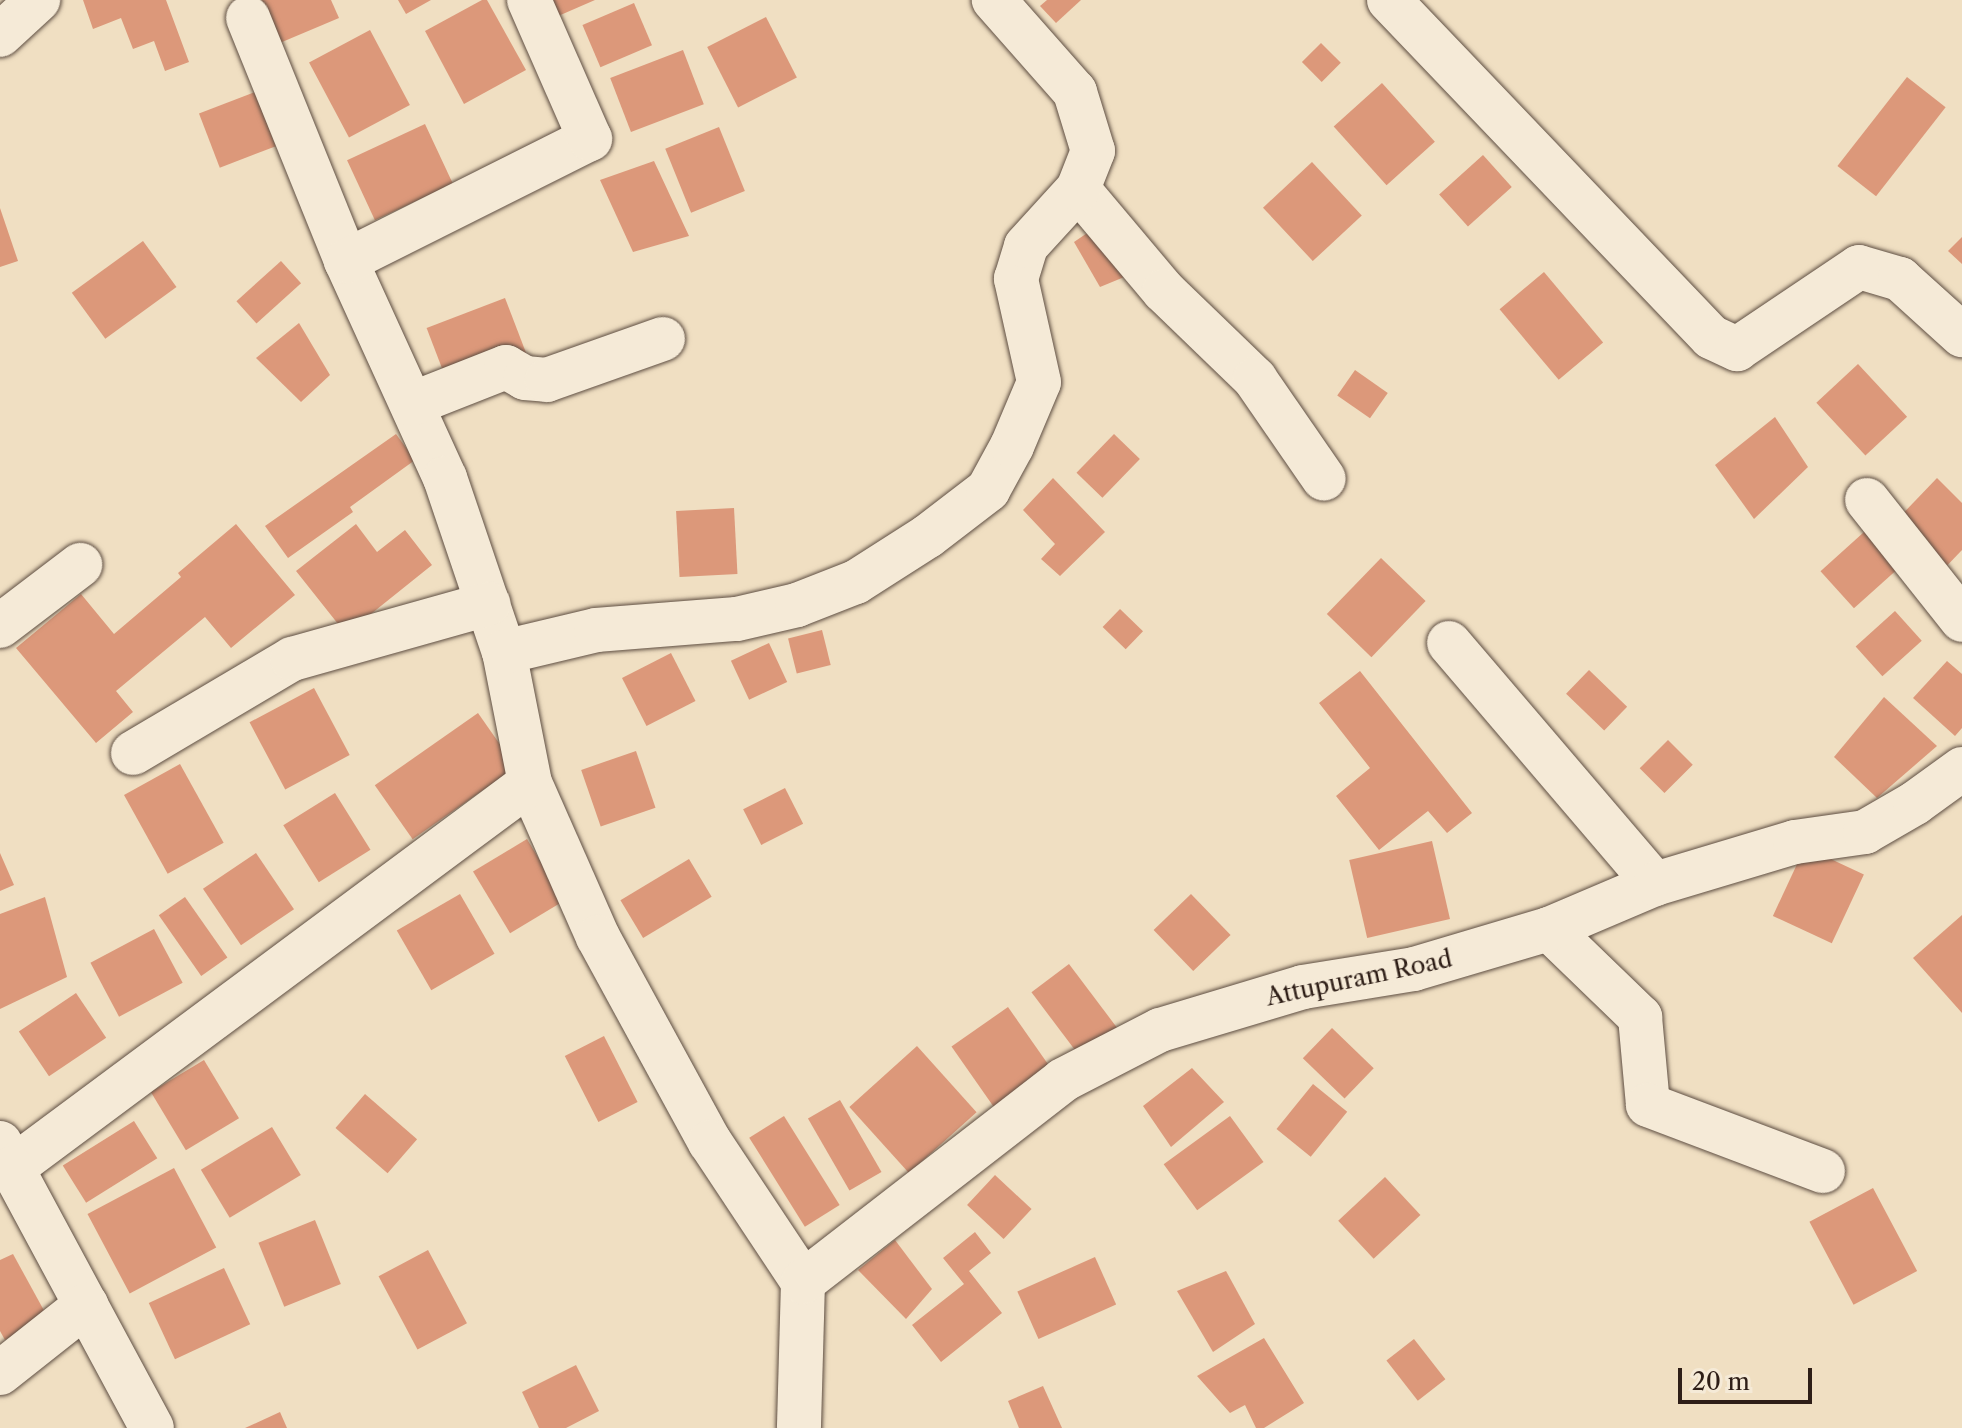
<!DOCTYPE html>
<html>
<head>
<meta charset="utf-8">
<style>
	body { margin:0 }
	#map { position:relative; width:1962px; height:1428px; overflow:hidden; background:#f0dfc2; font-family:"Libre Caslon Text",serif }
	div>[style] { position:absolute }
	.building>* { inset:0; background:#dc987a; transform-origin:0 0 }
	.roads { filter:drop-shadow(0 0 2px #5e4e42) drop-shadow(0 0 2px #5e4e42) }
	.minor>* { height:44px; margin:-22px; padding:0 22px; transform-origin:22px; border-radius:22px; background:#f5ead7 }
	span { translate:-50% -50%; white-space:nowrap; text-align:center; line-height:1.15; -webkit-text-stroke:6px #f5ead7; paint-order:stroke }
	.street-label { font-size:24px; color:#2e1e17 }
	.scale { position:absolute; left:1678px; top:1368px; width:134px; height:36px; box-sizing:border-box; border:4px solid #2e1e17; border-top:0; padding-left:10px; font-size:24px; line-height:28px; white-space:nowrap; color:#2e1e17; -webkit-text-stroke:6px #f5ead7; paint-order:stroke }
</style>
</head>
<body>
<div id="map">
	<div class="building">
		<div style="clip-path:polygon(83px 0,166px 0,189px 62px,165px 71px,154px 41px,133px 49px,121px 18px,93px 29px)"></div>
		<div style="clip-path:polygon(256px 0,331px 0,339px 18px,275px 45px)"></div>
		<div style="clip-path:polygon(398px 0,431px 0,406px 14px)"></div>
		<div style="clip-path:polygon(482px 0,487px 0,526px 70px,464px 104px,425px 31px)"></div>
		<div style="clip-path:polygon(540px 0,595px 0,549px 20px)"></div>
		<div style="clip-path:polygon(1047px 0,1081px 0,1056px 23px,1040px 6px)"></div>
		<div style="left:634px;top:3px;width:46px;height:56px;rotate:67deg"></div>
		<div style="left:766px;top:17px;width:68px;height:66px;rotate:63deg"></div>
		<div style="left:370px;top:30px;width:85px;height:69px;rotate:62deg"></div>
		<div style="left:1321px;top:43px;width:28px;height:27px;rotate:45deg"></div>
		<div style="left:683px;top:50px;width:58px;height:78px;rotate:69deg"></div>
		<div style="left:1907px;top:77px;width:49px;height:113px;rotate:38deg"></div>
		<div style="left:1382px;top:83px;width:79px;height:65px;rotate:48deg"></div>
		<div style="left:255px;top:92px;width:58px;height:60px;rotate:69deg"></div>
		<div style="left:425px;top:124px;width:66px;height:86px;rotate:65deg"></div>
		<div style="left:719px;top:127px;width:69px;height:58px;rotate:68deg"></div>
		<div style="left:1483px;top:155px;width:43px;height:59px;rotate:48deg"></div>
		<div style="clip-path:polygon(654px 161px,689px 236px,633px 252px,600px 180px)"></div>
		<div style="left:1312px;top:162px;width:73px;height:67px;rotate:47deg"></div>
		<div style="clip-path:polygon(0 208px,18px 261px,0 267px)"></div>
		<div style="clip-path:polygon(1099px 225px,1134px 273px,1100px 287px,1074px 242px)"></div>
		<div style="clip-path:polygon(1962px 237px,1962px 264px,1948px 251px)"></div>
		<div style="left:143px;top:241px;width:57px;height:88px;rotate:54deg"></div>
		<div style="left:281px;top:261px;width:30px;height:60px;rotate:48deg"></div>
		<div style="left:1544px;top:272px;width:92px;height:58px;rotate:50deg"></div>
		<div style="left:505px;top:298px;width:62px;height:84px;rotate:69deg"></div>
		<div style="clip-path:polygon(299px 323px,330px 375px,301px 402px,256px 358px)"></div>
		<div style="left:1858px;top:364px;width:72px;height:57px;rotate:47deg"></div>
		<div style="left:1355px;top:370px;width:40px;height:31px;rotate:35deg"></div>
		<div style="clip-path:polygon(1775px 417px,1808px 467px,1754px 519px,1715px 465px)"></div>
		<div style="clip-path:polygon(396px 434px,415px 460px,350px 507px,353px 512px,288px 558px,265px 526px)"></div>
		<div style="left:1114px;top:434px;width:36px;height:54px;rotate:44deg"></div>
		<div style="clip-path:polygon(1053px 478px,1105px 532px,1060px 576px,1041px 559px,1055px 544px,1023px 510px)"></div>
		<div style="clip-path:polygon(1937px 478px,1962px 503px,1962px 550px,1939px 574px,1891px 526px)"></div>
		<div style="left:734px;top:508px;width:66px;height:58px;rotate:87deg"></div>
		<div style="left:1874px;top:523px;width:50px;height:72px;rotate:48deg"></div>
		<div style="clip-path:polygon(236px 524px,295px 595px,231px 648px,205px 617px,116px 691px,133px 712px,96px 743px,16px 648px,81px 594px,114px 634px,181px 577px,178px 573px)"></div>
		<div style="clip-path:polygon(356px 524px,377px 552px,405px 530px,432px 565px,346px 634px,296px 571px)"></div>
		<div style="left:1381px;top:558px;width:62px;height:78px;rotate:44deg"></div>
		<div style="left:1120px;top:609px;width:32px;height:25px;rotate:44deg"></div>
		<div style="left:1895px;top:611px;width:40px;height:53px;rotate:48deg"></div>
		<div style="left:822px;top:630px;width:36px;height:35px;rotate:76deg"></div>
		<div style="left:769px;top:643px;width:43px;height:42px;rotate:65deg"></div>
		<div style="left:671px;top:653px;width:54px;height:55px;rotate:63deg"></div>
		<div style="clip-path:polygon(1947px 661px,1962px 674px,1962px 728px,1955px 736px,1913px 698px)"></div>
		<div style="left:1589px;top:670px;width:53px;height:33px;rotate:44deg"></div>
		<div style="clip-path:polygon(1360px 671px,1472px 813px,1447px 833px,1428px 811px,1379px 850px,1336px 796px,1370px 768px,1319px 703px)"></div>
		<div style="left:314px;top:688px;width:76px;height:73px;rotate:62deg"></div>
		<div style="clip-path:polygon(1884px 697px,1937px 746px,1877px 798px,1834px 757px)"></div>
		<div style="left:478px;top:713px;width:66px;height:126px;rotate:55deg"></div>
		<div style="left:1668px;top:740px;width:35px;height:40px;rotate:45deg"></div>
		<div style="left:636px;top:751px;width:60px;height:58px;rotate:71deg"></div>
		<div style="left:180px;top:764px;width:90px;height:64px;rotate:61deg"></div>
		<div style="left:785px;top:788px;width:40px;height:47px;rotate:63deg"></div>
		<div style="left:335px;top:793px;width:67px;height:61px;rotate:58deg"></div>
		<div style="left:527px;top:839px;width:72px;height:63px;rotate:59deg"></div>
		<div style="left:1432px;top:841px;width:80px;height:85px;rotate:77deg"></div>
		<div style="left:1805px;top:847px;width:65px;height:76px;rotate:25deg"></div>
		<div style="clip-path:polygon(0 853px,14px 885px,0 891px)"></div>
		<div style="left:256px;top:853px;width:68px;height:64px;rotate:56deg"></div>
		<div style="left:689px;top:859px;width:44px;height:80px;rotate:59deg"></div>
		<div style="left:460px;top:894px;width:69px;height:73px;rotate:60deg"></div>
		<div style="left:1191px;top:894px;width:57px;height:52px;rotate:46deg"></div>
		<div style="clip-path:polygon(45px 897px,67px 977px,0 1009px,0 914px)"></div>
		<div style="left:185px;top:897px;width:74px;height:32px;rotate:55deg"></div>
		<div style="clip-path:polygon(1962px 915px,1962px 1013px,1913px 958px)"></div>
		<div style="left:154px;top:929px;width:61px;height:72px;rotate:62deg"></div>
		<div style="left:1069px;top:964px;width:88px;height:47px;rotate:53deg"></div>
		<div style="left:76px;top:993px;width:54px;height:69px;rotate:56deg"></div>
		<div style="left:1008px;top:1007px;width:79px;height:69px;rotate:55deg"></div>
		<div style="left:1332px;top:1028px;width:58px;height:42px;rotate:44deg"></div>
		<div style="left:604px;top:1036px;width:74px;height:44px;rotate:63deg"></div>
		<div style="left:917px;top:1046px;width:89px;height:91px;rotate:48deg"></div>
		<div style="left:204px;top:1060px;width:68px;height:62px;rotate:59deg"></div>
		<div style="clip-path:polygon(1192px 1068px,1224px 1102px,1171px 1147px,1143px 1106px)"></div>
		<div style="left:1313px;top:1084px;width:44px;height:58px;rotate:39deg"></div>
		<div style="left:365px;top:1094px;width:69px;height:45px;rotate:41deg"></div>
		<div style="left:840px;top:1100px;width:83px;height:37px;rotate:60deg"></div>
		<div style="left:784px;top:1116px;width:105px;height:41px;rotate:58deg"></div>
		<div style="left:1230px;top:1116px;width:57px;height:82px;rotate:54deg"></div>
		<div style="left:134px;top:1121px;width:44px;height:84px;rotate:58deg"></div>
		<div style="left:272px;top:1127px;width:56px;height:83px;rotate:59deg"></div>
		<div style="left:174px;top:1168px;width:90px;height:98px;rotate:62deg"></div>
		<div style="left:995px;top:1175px;width:50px;height:41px;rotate:43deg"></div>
		<div style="left:1385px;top:1177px;width:52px;height:64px;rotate:47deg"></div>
		<div style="left:1873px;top:1188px;width:94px;height:72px;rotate:62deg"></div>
		<div style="left:315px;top:1220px;width:69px;height:61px;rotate:68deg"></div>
		<div style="clip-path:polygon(975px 1232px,991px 1253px,969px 1271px,1002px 1313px,941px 1362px,912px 1325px,964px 1284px,943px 1258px)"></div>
		<div style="clip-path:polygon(895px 1240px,932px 1289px,906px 1319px,858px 1270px)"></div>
		<div style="left:428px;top:1250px;width:83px;height:56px;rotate:62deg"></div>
		<div style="clip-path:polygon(13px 1254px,47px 1316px,5px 1340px,0 1331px,0 1260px)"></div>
		<div style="left:1095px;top:1257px;width:52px;height:85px;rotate:66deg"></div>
		<div style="left:224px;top:1268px;width:62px;height:83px;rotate:65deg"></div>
		<div style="clip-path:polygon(1226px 1271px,1255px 1324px,1213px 1352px,1177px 1291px)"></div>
		<div style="clip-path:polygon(1264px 1338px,1304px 1403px,1264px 1428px,1256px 1428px,1245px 1405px,1230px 1413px,1197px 1376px)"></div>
		<div style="left:1414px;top:1339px;width:51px;height:35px;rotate:52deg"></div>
		<div style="clip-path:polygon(576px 1365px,599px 1411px,566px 1428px,539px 1428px,522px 1392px)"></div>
		<div style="clip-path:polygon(1043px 1386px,1062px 1428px,1019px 1428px,1008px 1401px)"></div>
		<div style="clip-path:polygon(280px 1412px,287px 1428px,245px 1428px)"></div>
	</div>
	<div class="roads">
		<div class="minor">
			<div style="left:1389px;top:0;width:466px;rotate:46.3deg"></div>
			<div style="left:1711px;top:337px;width:29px;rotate:25deg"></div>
			<div style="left:1737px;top:349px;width:147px;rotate:-33.9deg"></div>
			<div style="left:1859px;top:267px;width:43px;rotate:16.3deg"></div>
			<div style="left:1900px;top:279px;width:84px;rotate:42.1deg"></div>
			<div style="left:248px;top:18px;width:262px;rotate:68deg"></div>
			<div style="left:346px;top:261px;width:239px;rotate:65.5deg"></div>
			<div style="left:445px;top:478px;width:184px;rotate:71.3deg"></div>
			<div style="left:0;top:35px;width:52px;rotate:-42.6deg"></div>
			<div style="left:1078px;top:189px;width:133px;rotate:49.9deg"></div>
			<div style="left:1164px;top:291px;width:127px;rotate:44deg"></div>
			<div style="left:1255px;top:379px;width:121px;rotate:55.4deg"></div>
			<div style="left:346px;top:261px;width:273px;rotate:-26.6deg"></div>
			<div style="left:590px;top:139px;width:152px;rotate:-113.7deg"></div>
			<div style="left:412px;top:404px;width:101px;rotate:-21.5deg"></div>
			<div style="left:506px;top:367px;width:22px;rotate:30deg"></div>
			<div style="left:525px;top:378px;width:22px;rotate:5deg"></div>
			<div style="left:547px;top:380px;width:123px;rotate:-19.5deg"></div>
			<div style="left:1867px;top:500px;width:153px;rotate:51.6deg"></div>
			<div style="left:0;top:626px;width:101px;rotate:-37.3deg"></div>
			<div style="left:1449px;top:643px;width:317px;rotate:49.5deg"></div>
			<div style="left:133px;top:753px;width:185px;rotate:-30.6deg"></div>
			<div style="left:292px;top:659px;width:204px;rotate:-15.7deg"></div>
			<div style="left:530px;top:783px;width:168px;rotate:66.2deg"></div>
			<div style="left:598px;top:937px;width:234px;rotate:61.4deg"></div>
			<div style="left:710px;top:1142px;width:168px;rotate:56.4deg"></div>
			<div style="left:803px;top:1282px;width:146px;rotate:91.6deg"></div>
			<div style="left:1549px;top:929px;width:127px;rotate:44deg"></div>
			<div style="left:1640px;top:1017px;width:88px;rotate:84.8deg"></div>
			<div style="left:1648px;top:1105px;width:187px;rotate:20.7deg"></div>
			<div style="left:0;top:1143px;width:28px;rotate:64deg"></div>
			<div style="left:12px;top:1168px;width:645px;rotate:-36.62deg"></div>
			<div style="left:530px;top:783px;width:134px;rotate:-101.2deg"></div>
			<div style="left:504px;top:652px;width:95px;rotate:-13.4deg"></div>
			<div style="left:596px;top:630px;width:141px;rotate:-4.5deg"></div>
			<div style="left:737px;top:619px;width:62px;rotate:-13.1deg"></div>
			<div style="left:797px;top:605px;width:63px;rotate:-21.3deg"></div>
			<div style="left:856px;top:582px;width:85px;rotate:-32.6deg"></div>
			<div style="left:928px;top:536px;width:76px;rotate:-37.5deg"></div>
			<div style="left:988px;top:490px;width:50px;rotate:-61.4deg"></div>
			<div style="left:1012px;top:446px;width:69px;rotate:-67.1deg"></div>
			<div style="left:1039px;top:382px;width:106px;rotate:-102.6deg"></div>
			<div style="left:1016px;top:279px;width:34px;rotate:-73deg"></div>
			<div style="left:1026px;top:246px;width:77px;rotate:-47.6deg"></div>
			<div style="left:1078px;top:189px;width:41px;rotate:-68.5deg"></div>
			<div style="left:1093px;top:151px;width:62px;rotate:-107deg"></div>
			<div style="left:1075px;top:92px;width:123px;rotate:-131.4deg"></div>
			<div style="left:12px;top:1168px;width:295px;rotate:61.7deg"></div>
			<div style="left:803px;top:1282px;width:329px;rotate:-37.8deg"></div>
			<div style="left:1063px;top:1080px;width:109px;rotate:-27.3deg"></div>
			<div style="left:1160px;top:1030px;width:149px;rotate:-16.7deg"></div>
			<div style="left:1303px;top:987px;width:112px;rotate:-9.2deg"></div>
			<div style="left:1414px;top:969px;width:141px;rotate:-16.5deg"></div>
			<div style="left:1549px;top:929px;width:115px;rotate:-23deg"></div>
			<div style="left:1655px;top:884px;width:146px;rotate:-16.7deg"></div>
			<div style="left:1795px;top:842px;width:71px;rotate:-8.1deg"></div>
			<div style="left:1865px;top:832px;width:58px;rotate:-30.1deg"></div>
			<div style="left:1915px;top:803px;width:58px;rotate:-35.9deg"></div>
			<div style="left:0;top:1373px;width:110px;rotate:-38.3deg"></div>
		</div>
	</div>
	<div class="street-label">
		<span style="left:1359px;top:978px;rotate:-12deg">Attupuram Road</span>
	</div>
	<div class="scale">20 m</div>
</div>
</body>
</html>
